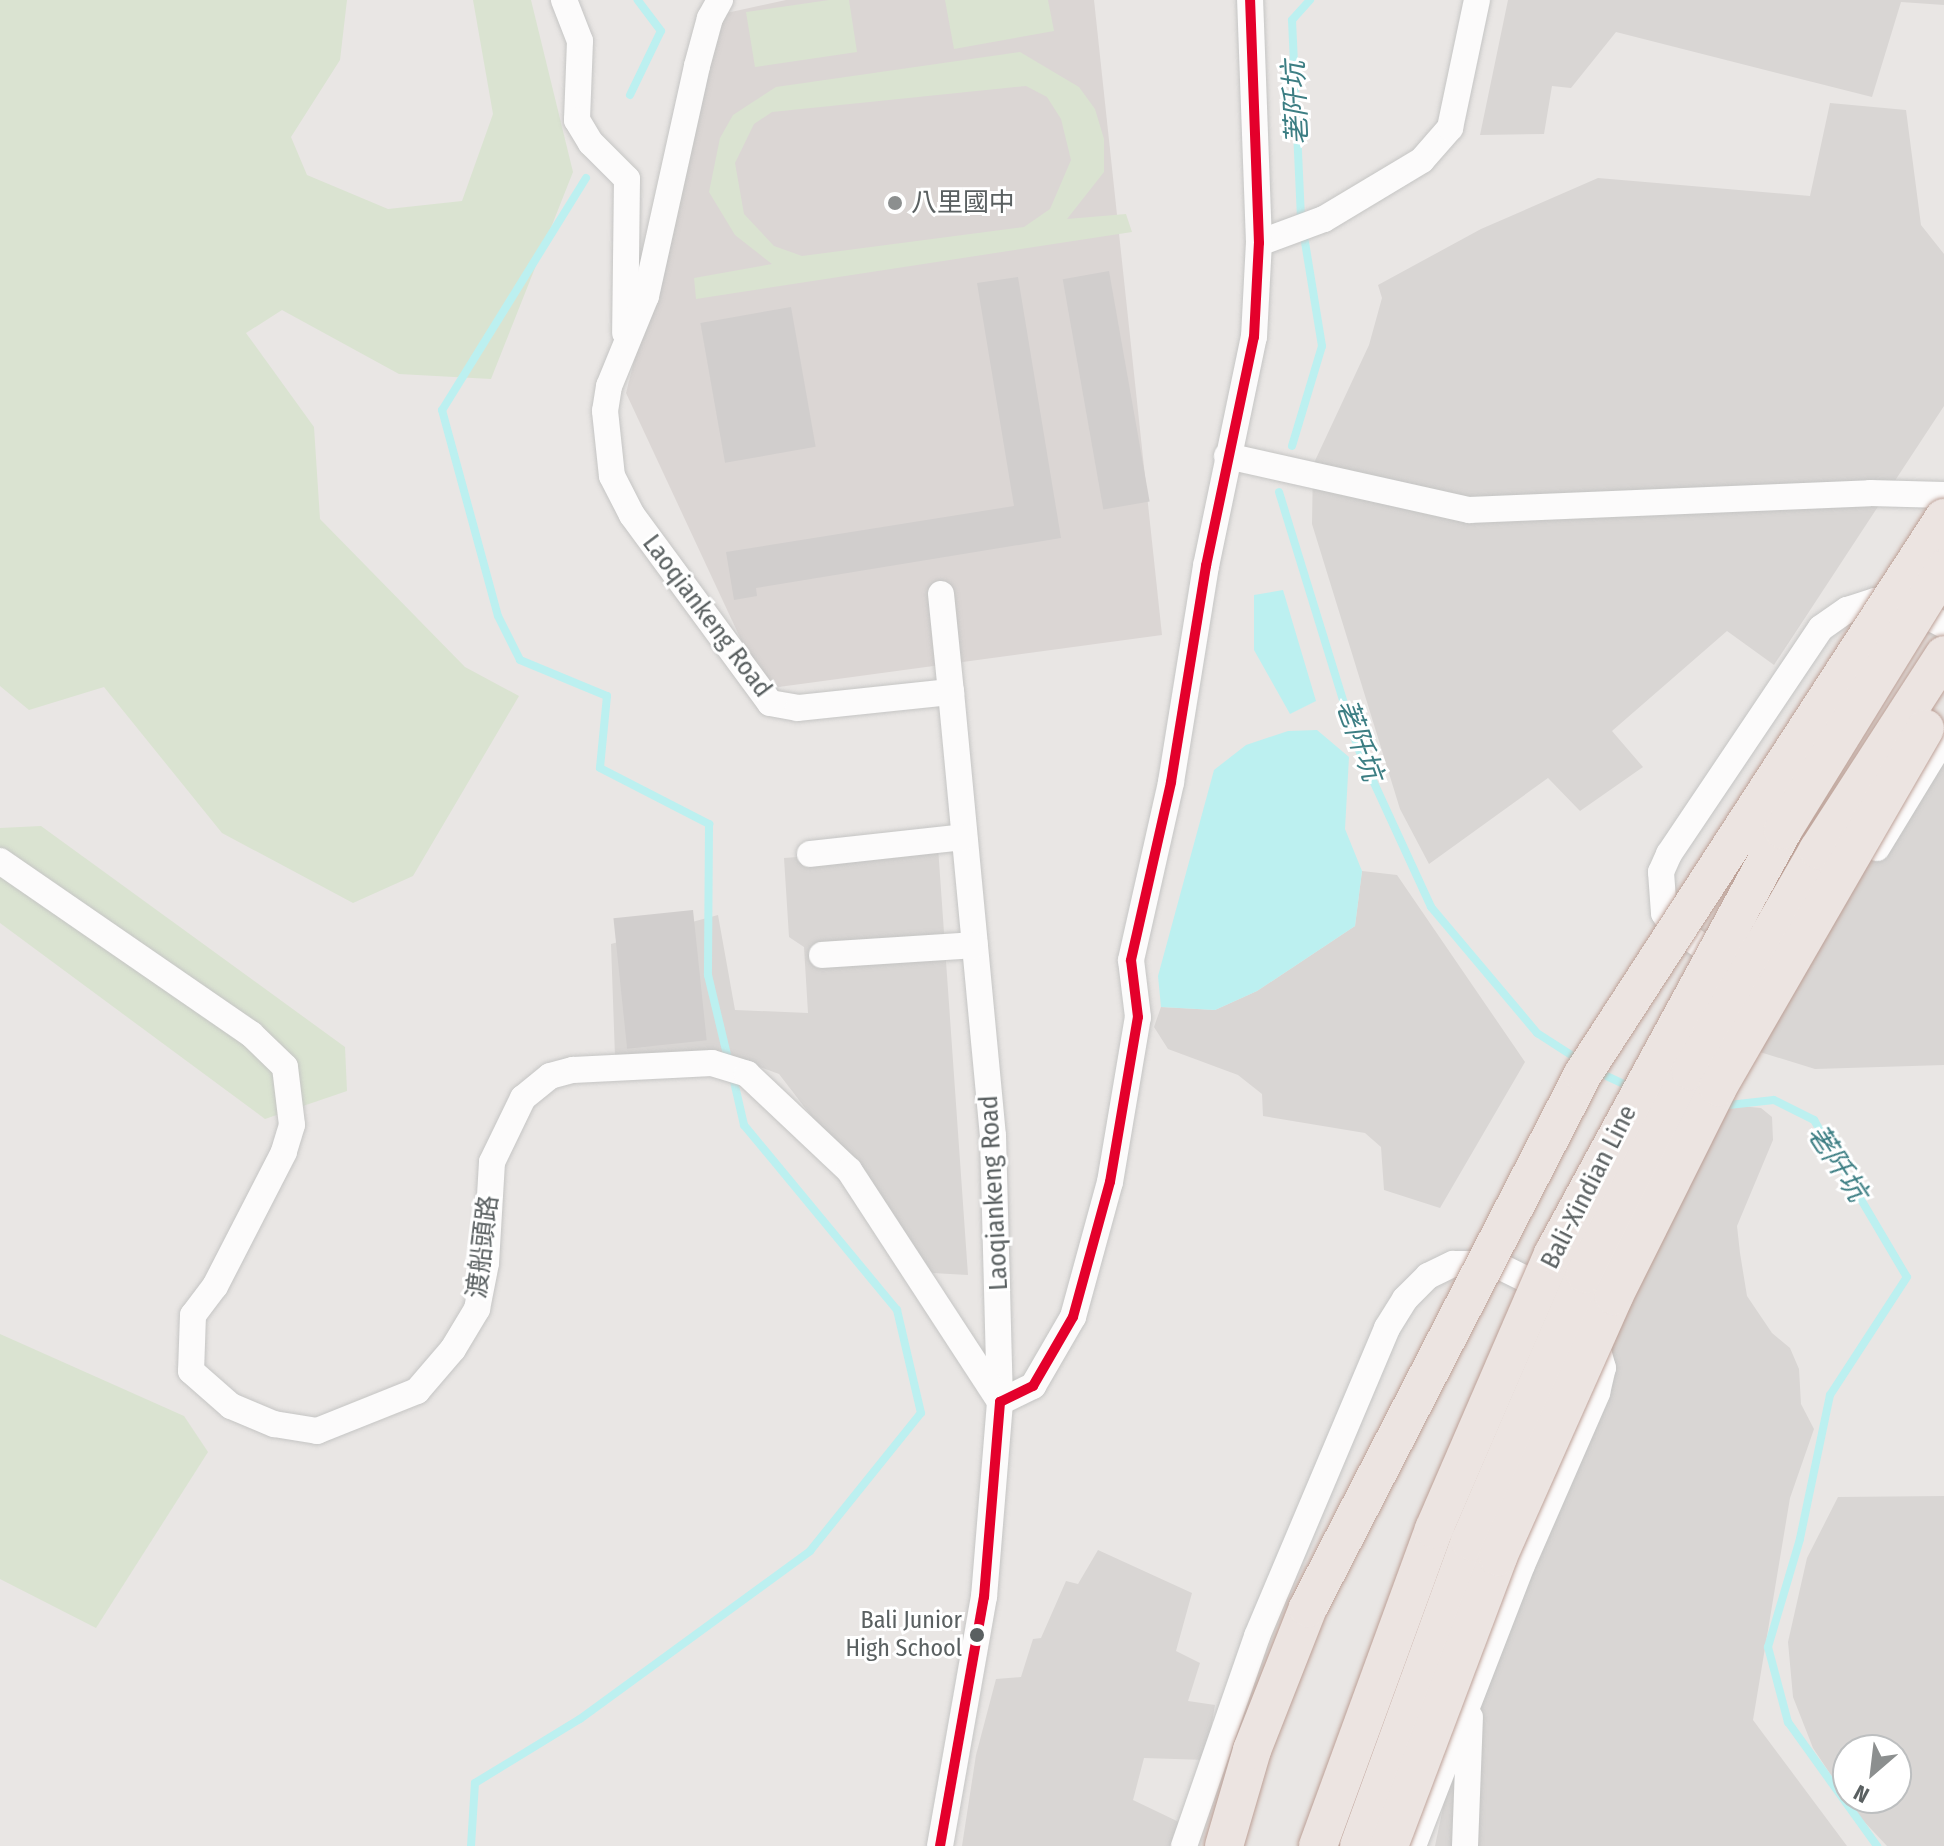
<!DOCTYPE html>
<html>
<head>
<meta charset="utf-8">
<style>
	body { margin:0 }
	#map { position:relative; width:1944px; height:1846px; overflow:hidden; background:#e9e6e4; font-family:"Fira Sans Condensed","Noto Sans TC",sans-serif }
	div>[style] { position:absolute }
	.industrial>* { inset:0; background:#d9d6d4 }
	.education>* { inset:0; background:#dbd6d4 }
	.green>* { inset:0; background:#dae3d1 }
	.water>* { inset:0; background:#bcf0f0 }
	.stream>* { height:8px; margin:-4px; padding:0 4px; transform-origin:4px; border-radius:4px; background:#bcf0f0 }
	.building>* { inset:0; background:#d1cecd; transform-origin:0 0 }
	.roads { filter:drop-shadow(0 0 2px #c5c5c4) drop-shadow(0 0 2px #c5c5c4) }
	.minor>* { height:26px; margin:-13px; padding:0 13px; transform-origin:13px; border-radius:13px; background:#fcfbfb }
	.bridges { filter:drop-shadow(0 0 2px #bca096) drop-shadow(0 0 2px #bca096) }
	.highway-bridge>* { height:38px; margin:-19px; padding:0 19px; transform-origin:19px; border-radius:19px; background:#ece4e1 }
	.bus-1>* { height:10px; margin:-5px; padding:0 5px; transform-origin:5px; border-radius:5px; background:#e4002b }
	.dots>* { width:22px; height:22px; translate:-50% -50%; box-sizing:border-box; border:4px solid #fff; border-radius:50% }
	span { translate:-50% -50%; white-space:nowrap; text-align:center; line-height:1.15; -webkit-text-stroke:6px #fff; paint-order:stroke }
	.bus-label { font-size:24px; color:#5a6061 }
	.right { translate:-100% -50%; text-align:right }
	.poi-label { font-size:26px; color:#5a6061 }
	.left { translate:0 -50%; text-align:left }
	.street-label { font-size:26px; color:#5a6061 }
	.water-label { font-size:28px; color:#3c7e83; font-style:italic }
	.north { position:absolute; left:1832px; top:1734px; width:80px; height:80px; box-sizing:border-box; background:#fff; border:2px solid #bdbfc0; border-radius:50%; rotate:208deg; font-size:22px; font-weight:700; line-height:32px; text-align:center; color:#5a6061 }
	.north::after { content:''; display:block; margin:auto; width:28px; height:36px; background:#8c8f8f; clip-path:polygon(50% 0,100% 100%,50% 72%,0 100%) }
</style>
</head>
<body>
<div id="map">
	<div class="industrial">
		<div style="clip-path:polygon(1508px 0,1944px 0,1944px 5px,1901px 2px,1872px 97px,1616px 32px,1571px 88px,1552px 86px,1544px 134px,1480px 135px)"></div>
		<div style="clip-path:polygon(1830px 103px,1906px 110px,1921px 225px,1944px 254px,1944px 406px,1774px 665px,1727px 631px,1612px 731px,1643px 767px,1580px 811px,1548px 778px,1429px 864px,1400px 809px,1312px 524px,1313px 465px,1369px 345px,1382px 298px,1378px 285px,1481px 229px,1598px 178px,1810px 196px)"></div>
		<div style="clip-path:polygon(1944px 723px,1944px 1065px,1815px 1069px,1750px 1049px)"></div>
		<div style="clip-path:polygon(938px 847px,968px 1275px,932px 1273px,779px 1074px,746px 1062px,615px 1057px,611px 944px,718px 915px,735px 1010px,808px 1013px,804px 947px,789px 937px,784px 858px)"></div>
		<div style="clip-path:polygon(1362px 871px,1397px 875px,1525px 1062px,1440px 1208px,1384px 1190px,1381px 1147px,1365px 1133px,1263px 1116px,1262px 1094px,1238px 1075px,1168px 1049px,1154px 1027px,1161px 1007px,1215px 1010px,1257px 991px,1355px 926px)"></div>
		<div style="clip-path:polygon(1730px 1105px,1761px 1108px,1772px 1117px,1773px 1140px,1737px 1226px,1740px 1253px,1747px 1296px,1772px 1333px,1790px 1348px,1799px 1369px,1801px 1404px,1814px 1429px,1790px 1498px,1753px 1720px,1847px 1846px,1435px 1846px,1460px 1725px,1630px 1303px)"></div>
		<div style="clip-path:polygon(evenodd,1944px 1496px,1944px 1846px,1887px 1846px,1857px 1814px,1813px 1748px,1793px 1697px,1788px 1642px,1807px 1558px,1838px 1497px,1944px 1496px,1848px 1750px,1896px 1750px,1896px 1798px,1848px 1798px,1848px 1750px)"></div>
		<div style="clip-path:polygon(1098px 1550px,1192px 1593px,1176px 1651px,1200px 1663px,1188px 1701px,1215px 1705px,1206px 1760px,1144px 1758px,1133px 1800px,1181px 1823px,1177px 1846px,962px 1846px,976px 1755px,996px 1679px,1021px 1677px,1033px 1639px,1041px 1638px,1066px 1581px,1078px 1584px)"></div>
	</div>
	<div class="education">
		<div style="clip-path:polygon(786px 0,1094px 0,1162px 635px,764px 689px,626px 393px,722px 14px)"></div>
	</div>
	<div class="green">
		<div style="clip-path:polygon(0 0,347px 0,340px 60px,291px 137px,307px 175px,388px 209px,462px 201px,493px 114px,473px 0,531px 0,573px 172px,491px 379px,399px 374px,282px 310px,246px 333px,314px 427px,320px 519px,465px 667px,519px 696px,413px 876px,353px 903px,222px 833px,104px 687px,29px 710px,0 686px)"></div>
		<div style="clip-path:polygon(829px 0,849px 0,857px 52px,755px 67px,746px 12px)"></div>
		<div style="clip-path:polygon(945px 0,1048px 0,1054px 31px,954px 49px)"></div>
		<div style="clip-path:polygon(evenodd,1020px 52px,1079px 87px,1095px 109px,1104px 139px,1104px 172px,1067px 219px,1126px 214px,1132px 232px,696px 299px,694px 278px,772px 264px,735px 235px,709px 192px,720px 138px,733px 115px,776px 87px,1020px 52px,1026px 86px,1047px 97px,1061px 119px,1071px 160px,1050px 209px,1024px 227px,802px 256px,774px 246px,744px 214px,735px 163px,754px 124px,772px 112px,1026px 86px)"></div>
		<div style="clip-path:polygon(41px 826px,345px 1047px,347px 1091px,265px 1119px,0 923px,0 828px)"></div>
		<div style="clip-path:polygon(0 1334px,184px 1416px,208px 1452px,96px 1628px,0 1579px)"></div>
	</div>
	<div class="water">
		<div style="clip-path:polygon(1283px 590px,1316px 701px,1290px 714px,1254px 650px,1254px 595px)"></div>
		<div style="clip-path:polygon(1317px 730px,1349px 757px,1345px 829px,1362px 871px,1355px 926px,1257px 991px,1215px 1010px,1161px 1007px,1158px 976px,1214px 770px,1246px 745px,1288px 731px)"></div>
	</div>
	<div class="stream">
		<div style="left:630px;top:95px;width:71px;rotate:-64.2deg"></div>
		<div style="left:661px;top:31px;width:39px;rotate:-127deg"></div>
		<div style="left:586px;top:178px;width:273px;rotate:121.8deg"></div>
		<div style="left:442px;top:410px;width:213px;rotate:74.8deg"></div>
		<div style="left:498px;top:616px;width:49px;rotate:63.4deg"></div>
		<div style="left:520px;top:660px;width:94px;rotate:22.5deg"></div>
		<div style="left:607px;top:696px;width:72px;rotate:95.6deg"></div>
		<div style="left:600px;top:768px;width:123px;rotate:27.2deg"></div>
		<div style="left:709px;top:824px;width:151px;rotate:90.4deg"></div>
		<div style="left:708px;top:975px;width:90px;rotate:76.6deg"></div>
		<div style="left:1292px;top:446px;width:104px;rotate:-73.3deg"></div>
		<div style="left:1322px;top:346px;width:130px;rotate:-99.3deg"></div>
		<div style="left:1301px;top:218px;width:198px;rotate:-92.6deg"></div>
		<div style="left:1292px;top:20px;width:27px;rotate:-48deg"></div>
		<div style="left:1279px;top:492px;width:268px;rotate:72.9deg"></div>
		<div style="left:1358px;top:748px;width:175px;rotate:65.3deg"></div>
		<div style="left:1431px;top:907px;width:165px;rotate:49.9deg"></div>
		<div style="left:1537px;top:1033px;width:50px;rotate:32.7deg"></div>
		<div style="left:1598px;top:1072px;width:38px;rotate:25deg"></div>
		<div style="left:1720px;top:1106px;width:54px;rotate:-6.3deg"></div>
		<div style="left:1774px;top:1100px;width:45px;rotate:26.6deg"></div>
		<div style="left:1814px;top:1120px;width:182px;rotate:59.4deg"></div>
		<div style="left:1907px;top:1277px;width:141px;rotate:123.1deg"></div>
		<div style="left:1830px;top:1395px;width:147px;rotate:101.8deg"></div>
		<div style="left:1800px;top:1539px;width:113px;rotate:106.5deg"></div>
		<div style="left:1768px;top:1647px;width:78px;rotate:75.1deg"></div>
		<div style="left:1788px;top:1722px;width:153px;rotate:54.3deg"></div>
		<div style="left:471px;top:1846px;width:63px;rotate:-86.4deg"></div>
		<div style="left:475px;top:1783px;width:123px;rotate:-31.4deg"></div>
		<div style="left:580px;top:1719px;width:285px;rotate:-36.1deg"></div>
		<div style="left:810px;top:1551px;width:177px;rotate:-51.2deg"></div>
		<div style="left:921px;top:1413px;width:106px;rotate:-103.1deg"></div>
		<div style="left:897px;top:1310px;width:240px;rotate:-129.6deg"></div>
		<div style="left:744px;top:1125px;width:49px;rotate:-102.9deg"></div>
	</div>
	<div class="building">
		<div style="left:1109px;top:271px;width:234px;height:47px;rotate:80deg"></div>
		<div style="clip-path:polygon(1018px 277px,1061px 538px,756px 588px,757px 596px,734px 600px,726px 552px,1014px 506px,977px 283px)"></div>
		<div style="left:791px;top:307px;width:142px;height:92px;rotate:80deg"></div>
		<div style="left:693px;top:910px;width:131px;height:80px;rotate:84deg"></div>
	</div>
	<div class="roads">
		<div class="minor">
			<div style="left:564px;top:0;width:44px;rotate:68.7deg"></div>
			<div style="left:580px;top:41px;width:79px;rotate:92.2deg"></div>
			<div style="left:577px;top:120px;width:27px;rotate:59deg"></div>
			<div style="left:591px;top:143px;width:51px;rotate:45deg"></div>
			<div style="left:627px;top:179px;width:154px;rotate:90.7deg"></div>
			<div style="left:720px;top:0;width:21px;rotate:119deg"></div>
			<div style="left:710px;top:18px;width:50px;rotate:105.2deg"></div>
			<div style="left:697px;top:66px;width:236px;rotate:102.5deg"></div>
			<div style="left:646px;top:296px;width:97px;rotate:112.3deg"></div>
			<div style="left:609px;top:386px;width:25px;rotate:99deg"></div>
			<div style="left:605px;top:411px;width:65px;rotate:83.9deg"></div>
			<div style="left:612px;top:476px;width:44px;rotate:62.9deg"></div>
			<div style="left:632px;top:515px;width:233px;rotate:53.7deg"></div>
			<div style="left:770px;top:703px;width:28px;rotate:10deg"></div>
			<div style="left:798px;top:708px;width:154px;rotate:-6deg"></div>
			<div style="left:951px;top:692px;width:446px;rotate:84.6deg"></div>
			<div style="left:993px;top:1136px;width:266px;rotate:88.5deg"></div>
			<div style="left:1259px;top:243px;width:69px;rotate:-20.3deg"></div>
			<div style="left:1324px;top:219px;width:114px;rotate:-31deg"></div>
			<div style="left:1422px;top:160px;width:43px;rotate:-48.8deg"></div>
			<div style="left:1450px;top:128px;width:131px;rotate:-78.1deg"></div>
			<div style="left:1227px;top:456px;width:248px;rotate:12.6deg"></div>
			<div style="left:1469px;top:510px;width:401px;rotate:-2.4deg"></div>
			<div style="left:1870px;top:493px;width:74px;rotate:1.5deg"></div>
			<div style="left:941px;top:594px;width:99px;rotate:84.2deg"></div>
			<div style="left:1877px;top:848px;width:129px;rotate:-58.7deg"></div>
			<div style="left:810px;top:854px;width:155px;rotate:-6.3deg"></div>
			<div style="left:0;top:861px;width:305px;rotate:34.6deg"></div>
			<div style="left:251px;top:1034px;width:47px;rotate:44.1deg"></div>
			<div style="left:285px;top:1067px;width:58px;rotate:83.1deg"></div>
			<div style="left:292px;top:1125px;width:28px;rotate:107deg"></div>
			<div style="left:284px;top:1152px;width:151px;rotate:117.2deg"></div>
			<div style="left:215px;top:1286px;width:36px;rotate:127deg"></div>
			<div style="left:193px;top:1315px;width:56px;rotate:92deg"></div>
			<div style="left:191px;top:1371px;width:53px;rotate:41.2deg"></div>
			<div style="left:231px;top:1406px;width:47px;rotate:22.7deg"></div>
			<div style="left:274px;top:1424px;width:44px;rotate:9.2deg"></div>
			<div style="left:317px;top:1431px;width:108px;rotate:-21.8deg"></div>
			<div style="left:417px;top:1391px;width:55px;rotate:-49.4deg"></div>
			<div style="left:453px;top:1349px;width:47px;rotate:-59deg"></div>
			<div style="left:477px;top:1309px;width:47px;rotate:-78.9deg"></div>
			<div style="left:486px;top:1263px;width:101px;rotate:-86.6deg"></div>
			<div style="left:492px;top:1162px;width:71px;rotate:-64.2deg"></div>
			<div style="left:523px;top:1098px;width:35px;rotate:-39deg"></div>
			<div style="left:550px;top:1076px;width:24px;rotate:-15deg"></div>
			<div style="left:573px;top:1070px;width:139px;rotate:-2.9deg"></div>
			<div style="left:712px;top:1063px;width:37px;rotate:17deg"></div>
			<div style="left:747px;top:1074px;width:140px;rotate:43.3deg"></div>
			<div style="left:849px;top:1170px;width:277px;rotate:56.9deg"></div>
			<div style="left:822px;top:955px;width:153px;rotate:-3.7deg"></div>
			<div style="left:1728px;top:964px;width:68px;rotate:-145.8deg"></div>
			<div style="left:1672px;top:926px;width:15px;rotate:-122deg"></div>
			<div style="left:1664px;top:913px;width:41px;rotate:-94.2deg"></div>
			<div style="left:1661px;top:872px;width:20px;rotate:-66deg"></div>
			<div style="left:1669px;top:854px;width:272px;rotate:-56.1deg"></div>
			<div style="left:1821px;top:628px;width:32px;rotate:-35deg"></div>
			<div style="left:1847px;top:610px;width:29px;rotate:-18deg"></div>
			<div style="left:1875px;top:601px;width:28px;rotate:6deg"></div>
			<div style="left:1903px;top:604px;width:46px;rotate:27.1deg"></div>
			<div style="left:940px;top:1846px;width:253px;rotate:-80deg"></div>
			<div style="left:984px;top:1597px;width:196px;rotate:-85.3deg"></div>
			<div style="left:1000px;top:1402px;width:37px;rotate:-26deg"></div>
			<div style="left:1033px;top:1386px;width:80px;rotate:-59.9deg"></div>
			<div style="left:1073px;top:1317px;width:140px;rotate:-74.7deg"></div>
			<div style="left:1110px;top:1182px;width:167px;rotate:-80.4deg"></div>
			<div style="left:1138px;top:1017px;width:57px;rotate:-97deg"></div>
			<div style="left:1131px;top:960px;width:182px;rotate:-77.3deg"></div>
			<div style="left:1171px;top:782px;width:219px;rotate:-80.8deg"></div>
			<div style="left:1206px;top:566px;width:234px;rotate:-78.2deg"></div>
			<div style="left:1254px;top:337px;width:94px;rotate:-87deg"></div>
			<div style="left:1259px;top:243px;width:243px;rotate:-92.1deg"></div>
			<div style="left:1184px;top:1846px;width:222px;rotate:-70.8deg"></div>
			<div style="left:1257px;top:1636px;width:334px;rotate:-67.1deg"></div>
			<div style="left:1387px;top:1328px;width:34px;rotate:-58deg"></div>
			<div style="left:1405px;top:1299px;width:33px;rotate:-45deg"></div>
			<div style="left:1428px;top:1276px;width:28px;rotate:-26deg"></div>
			<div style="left:1453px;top:1264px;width:42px"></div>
			<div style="left:1495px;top:1264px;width:64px;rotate:26.2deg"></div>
			<div style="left:1413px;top:1846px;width:301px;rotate:-68.8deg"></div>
			<div style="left:1522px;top:1565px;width:188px;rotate:-66.4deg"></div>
			<div style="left:1597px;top:1393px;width:26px;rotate:-77deg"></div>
			<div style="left:1603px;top:1368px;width:36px;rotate:-106deg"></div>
			<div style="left:1465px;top:1846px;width:129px;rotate:-87.8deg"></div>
		</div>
	</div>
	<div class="bridges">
		<div class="highway-bridge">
			<div style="left:1224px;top:1846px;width:100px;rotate:-73.7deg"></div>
			<div style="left:1252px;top:1750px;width:153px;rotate:-68.5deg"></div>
			<div style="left:1308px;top:1608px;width:601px;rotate:-62.75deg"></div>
			<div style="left:1583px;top:1074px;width:663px;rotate:-57.01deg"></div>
			<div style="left:1318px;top:1846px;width:338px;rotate:-69.9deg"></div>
			<div style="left:1434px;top:1529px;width:300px;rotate:-66.6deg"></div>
			<div style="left:1553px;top:1254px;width:482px;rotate:-61.5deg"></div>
			<div style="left:1783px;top:830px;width:307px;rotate:-58.3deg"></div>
			<div style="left:1359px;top:1846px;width:325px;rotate:-70deg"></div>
			<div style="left:1470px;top:1541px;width:291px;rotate:-66.7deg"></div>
			<div style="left:1585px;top:1274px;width:229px;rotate:-62.4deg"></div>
			<div style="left:1691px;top:1071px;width:255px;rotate:-60.1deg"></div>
			<div style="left:1818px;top:850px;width:232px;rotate:-57.1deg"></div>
			<div style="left:1389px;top:1846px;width:309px;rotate:-69.3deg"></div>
			<div style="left:1498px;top:1557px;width:286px;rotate:-66deg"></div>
			<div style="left:1614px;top:1296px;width:233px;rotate:-63.5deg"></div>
			<div style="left:1718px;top:1087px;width:414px;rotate:-60deg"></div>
		</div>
	</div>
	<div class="bus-1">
		<div style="left:940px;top:1846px;width:253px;rotate:-80deg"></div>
		<div style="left:984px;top:1597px;width:196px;rotate:-85.3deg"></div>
		<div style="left:1000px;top:1402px;width:37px;rotate:-26deg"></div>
		<div style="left:1033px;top:1386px;width:80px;rotate:-59.9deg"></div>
		<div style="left:1073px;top:1317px;width:140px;rotate:-74.7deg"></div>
		<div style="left:1110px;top:1182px;width:167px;rotate:-80.4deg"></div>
		<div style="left:1138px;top:1017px;width:57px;rotate:-97deg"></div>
		<div style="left:1131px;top:960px;width:182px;rotate:-77.3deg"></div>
		<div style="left:1171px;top:782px;width:219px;rotate:-80.8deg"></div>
		<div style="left:1206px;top:566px;width:234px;rotate:-78.2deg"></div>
		<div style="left:1254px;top:337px;width:94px;rotate:-87deg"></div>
		<div style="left:1259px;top:243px;width:243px;rotate:-92.1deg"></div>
	</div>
	<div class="dots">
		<div style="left:895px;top:203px;background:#8c8f8f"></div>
		<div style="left:977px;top:1635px;background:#5a6061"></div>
	</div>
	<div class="bus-label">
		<span class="right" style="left:962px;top:1635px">Bali Junior<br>High School</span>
	</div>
	<div class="poi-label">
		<span class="left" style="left:911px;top:203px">八里國中</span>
	</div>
	<div class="street-label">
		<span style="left:707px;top:616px;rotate:53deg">Laoqiankeng Road</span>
		<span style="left:1589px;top:1187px;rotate:-63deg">Bali-Xindian Line</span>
		<span style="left:994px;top:1193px;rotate:-93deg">Laoqiankeng Road</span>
		<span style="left:483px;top:1247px;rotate:-83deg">渡船頭路</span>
	</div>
	<div class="water-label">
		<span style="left:1296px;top:103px;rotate:-93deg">荖阡坑</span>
		<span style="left:1359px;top:740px;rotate:70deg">荖阡坑</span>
		<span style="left:1837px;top:1163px;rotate:57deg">荖阡坑</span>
	</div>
	<div class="north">N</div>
</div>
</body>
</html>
